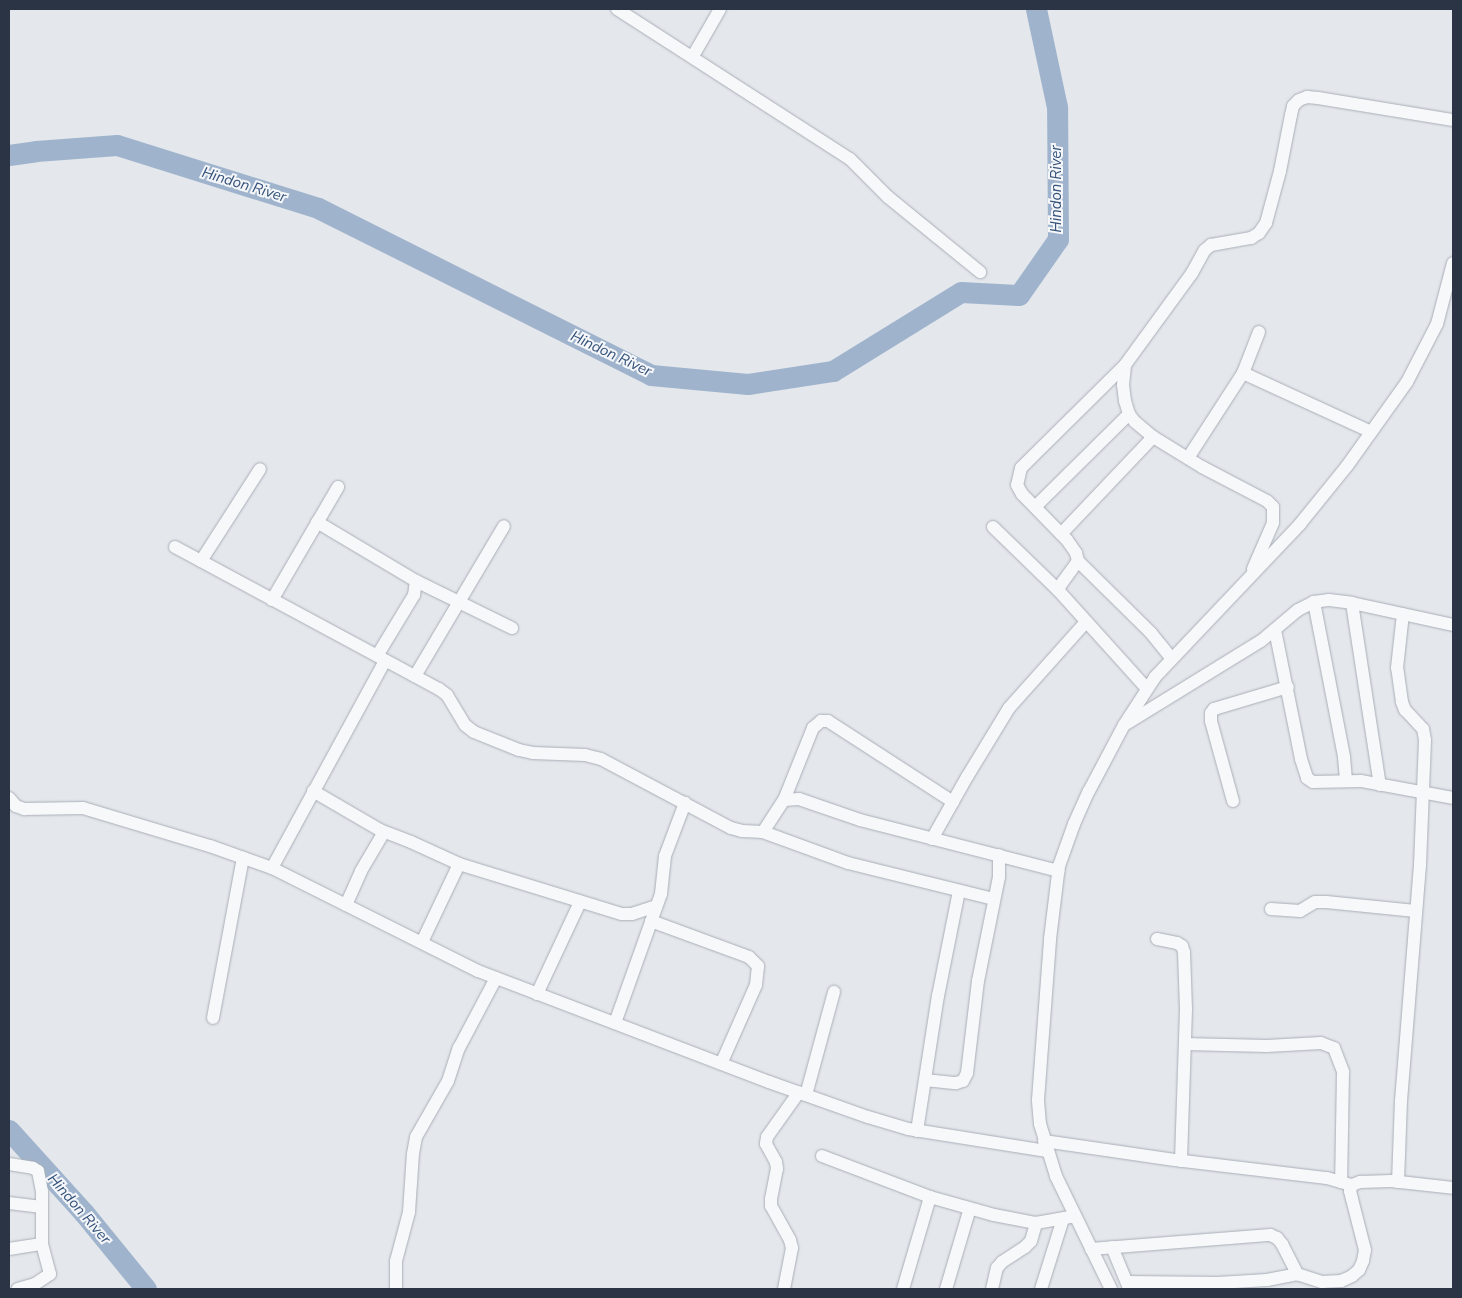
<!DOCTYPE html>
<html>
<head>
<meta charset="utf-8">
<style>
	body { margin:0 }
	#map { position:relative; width:1462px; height:1298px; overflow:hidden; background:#e4e7ec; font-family:"Nunito Sans",sans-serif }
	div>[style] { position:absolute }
	.river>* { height:21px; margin:-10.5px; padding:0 10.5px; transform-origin:10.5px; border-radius:10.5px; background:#9fb4cc }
	.roads { filter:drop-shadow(0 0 1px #a9aeb7) drop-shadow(0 0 1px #a9aeb7) }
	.minor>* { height:12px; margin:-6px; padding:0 6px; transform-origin:6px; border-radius:6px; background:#f7f8fa }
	span { translate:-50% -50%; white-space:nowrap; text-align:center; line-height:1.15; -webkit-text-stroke:4px #f4f6f9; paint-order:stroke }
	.water-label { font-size:15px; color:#34527a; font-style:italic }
	.frame { position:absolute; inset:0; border:10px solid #2b3445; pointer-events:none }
</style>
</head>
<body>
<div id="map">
	<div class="river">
		<div style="left:9px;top:155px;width:27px;rotate:-8deg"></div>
		<div style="left:36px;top:151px;width:81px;rotate:-4.2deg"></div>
		<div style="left:117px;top:145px;width:211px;rotate:17.4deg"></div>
		<div style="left:318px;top:208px;width:373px;rotate:26.6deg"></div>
		<div style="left:651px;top:375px;width:97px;rotate:5.3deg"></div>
		<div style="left:748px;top:384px;width:86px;rotate:-8.7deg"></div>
		<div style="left:833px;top:371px;width:150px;rotate:-31.7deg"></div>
		<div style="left:961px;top:292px;width:58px;rotate:3deg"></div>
		<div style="left:1019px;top:295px;width:68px;rotate:-55.1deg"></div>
		<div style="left:1058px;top:239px;width:132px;rotate:-90.4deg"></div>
		<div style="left:1057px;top:107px;width:100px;rotate:-102.1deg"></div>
		<div style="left:9px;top:1130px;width:112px;rotate:47.9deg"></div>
		<div style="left:84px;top:1213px;width:98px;rotate:50.8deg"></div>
	</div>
	<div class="roads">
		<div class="minor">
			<div style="left:617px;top:9px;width:277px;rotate:32.8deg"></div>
			<div style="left:850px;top:159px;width:54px;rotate:45deg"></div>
			<div style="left:888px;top:197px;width:119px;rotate:39.2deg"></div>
			<div style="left:693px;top:56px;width:54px;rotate:-60.1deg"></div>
			<div style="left:1125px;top:365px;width:146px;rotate:135.3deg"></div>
			<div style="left:1021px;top:468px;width:17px;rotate:103deg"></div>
			<div style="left:1017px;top:485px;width:10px;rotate:61deg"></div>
			<div style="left:1022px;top:494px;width:64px;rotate:45.6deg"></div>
			<div style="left:1067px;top:540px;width:16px;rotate:55deg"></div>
			<div style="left:1076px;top:553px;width:8px;rotate:76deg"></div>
			<div style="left:1078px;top:561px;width:31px;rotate:126deg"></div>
			<div style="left:1060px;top:586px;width:4px;rotate:117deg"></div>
			<div style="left:1058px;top:590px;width:133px;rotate:48deg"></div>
			<div style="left:1243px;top:373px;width:141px;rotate:24.7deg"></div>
			<div style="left:1188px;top:458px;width:101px;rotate:-57.1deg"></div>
			<div style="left:1243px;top:373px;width:44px;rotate:-68.7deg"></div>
			<div style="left:1035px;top:507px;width:132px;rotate:-44.7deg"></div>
			<div style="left:317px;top:522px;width:115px;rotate:30.8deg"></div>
			<div style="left:416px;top:581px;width:14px;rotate:98deg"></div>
			<div style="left:414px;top:595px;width:71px;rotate:121.2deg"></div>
			<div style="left:993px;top:527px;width:91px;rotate:44.1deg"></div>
			<div style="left:1061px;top:534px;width:134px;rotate:-46.5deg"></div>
			<div style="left:175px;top:547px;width:300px;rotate:28.3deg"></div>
			<div style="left:439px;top:689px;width:10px;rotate:37deg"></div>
			<div style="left:447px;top:695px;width:35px;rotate:59deg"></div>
			<div style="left:465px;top:725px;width:11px;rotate:38deg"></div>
			<div style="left:474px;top:732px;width:48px;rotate:21.8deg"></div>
			<div style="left:519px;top:750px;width:14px;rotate:12deg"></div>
			<div style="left:533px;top:753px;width:52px;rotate:2.2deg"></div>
			<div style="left:585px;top:755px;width:16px;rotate:14deg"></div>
			<div style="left:601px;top:759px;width:147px;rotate:28deg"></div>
			<div style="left:731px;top:828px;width:11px;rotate:15deg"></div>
			<div style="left:742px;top:831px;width:21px;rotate:3deg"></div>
			<div style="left:763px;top:832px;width:38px;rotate:-57deg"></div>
			<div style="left:784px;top:800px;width:15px;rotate:-4deg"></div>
			<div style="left:799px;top:799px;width:65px;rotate:19deg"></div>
			<div style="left:860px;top:820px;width:205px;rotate:14.4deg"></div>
			<div style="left:201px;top:561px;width:109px;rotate:-57.3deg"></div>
			<div style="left:1078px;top:561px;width:103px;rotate:44.6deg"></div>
			<div style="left:1151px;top:633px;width:32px;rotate:51deg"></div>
			<div style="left:1253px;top:569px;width:50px;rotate:-66.5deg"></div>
			<div style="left:1273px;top:523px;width:16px;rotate:-90deg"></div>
			<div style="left:1273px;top:507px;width:8px;rotate:-135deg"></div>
			<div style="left:1267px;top:501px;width:73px;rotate:-152.4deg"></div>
			<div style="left:1202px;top:467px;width:57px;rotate:-148.5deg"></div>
			<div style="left:1153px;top:437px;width:23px;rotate:-140deg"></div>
			<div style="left:1135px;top:422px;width:10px;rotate:-127deg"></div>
			<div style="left:1129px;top:414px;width:14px;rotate:-107deg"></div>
			<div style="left:1125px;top:401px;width:16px;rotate:-97deg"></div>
			<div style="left:1123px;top:385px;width:20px;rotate:-84deg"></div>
			<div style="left:1125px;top:365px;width:114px;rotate:-53.9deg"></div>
			<div style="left:1192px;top:273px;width:26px;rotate:-61deg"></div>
			<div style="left:1205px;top:250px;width:8px;rotate:-40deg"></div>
			<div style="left:1211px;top:245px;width:41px;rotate:-9.9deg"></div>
			<div style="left:1251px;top:238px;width:9px;rotate:-32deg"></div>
			<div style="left:1259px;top:233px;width:12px;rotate:-55deg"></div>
			<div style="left:1266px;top:223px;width:54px;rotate:-74.9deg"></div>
			<div style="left:1280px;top:171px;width:57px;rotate:-78.9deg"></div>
			<div style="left:1291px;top:115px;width:9px;rotate:-77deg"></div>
			<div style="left:1293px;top:106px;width:8px;rotate:-45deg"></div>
			<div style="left:1299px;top:100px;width:9px;rotate:-21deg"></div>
			<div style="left:1307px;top:97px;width:11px;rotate:5deg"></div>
			<div style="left:1318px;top:98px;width:137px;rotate:9.3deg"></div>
			<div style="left:416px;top:581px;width:107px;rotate:26.1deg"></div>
			<div style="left:272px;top:600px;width:131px;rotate:-59.7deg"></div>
			<div style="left:1314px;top:602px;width:158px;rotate:79deg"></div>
			<div style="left:1344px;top:757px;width:23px;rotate:85deg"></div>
			<div style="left:1352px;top:603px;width:184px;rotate:81.3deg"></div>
			<div style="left:1275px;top:630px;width:132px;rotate:78.6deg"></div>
			<div style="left:1301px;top:759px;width:20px;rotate:72deg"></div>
			<div style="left:1307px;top:778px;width:7px;rotate:34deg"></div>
			<div style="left:1313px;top:782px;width:48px;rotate:-1.2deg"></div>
			<div style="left:1361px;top:781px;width:94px;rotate:10.5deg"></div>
			<div style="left:415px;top:676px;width:174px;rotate:-59.3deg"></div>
			<div style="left:1126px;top:724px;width:158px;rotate:-31.6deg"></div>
			<div style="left:1261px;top:641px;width:48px;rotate:-40deg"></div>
			<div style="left:1298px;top:610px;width:18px;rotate:-27deg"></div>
			<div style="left:1314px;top:602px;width:15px;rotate:-8deg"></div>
			<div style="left:1329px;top:600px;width:23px;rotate:7deg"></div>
			<div style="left:1352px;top:603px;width:103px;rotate:12.3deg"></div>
			<div style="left:313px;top:791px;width:78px;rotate:30.2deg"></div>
			<div style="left:380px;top:830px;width:33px;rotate:21deg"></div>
			<div style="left:411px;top:842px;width:53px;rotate:24.6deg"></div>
			<div style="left:459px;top:864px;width:170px;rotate:17.1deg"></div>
			<div style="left:622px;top:914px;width:10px"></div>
			<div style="left:632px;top:914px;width:25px;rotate:-18deg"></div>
			<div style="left:9px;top:798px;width:11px;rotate:49deg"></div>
			<div style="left:16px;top:806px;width:9px;rotate:21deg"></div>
			<div style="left:24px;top:809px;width:59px;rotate:-1deg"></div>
			<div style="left:83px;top:808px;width:133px;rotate:16.7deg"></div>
			<div style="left:210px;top:846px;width:66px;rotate:19.5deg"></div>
			<div style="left:272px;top:868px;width:230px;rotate:26.6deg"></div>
			<div style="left:478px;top:971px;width:311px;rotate:20.9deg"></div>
			<div style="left:769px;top:1082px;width:105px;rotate:19.5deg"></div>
			<div style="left:868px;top:1117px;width:42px;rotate:16.7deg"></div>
			<div style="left:908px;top:1129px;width:141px;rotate:9deg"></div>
			<div style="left:784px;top:800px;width:78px;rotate:-68.1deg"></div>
			<div style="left:813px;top:728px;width:11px;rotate:-41deg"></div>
			<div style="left:821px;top:721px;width:7px"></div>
			<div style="left:828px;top:721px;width:149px;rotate:32.9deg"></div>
			<div style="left:1233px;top:801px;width:83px;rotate:-105.4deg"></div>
			<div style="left:1211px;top:721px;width:8px;rotate:-90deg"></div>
			<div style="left:1211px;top:713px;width:5px;rotate:-53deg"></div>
			<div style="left:1214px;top:709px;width:77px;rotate:-16.6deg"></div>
			<div style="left:763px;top:832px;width:90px;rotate:20deg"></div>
			<div style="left:848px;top:863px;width:150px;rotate:13.9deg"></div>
			<div style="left:932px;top:839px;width:71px;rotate:-60.6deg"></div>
			<div style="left:967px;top:777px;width:81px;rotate:-58.7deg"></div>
			<div style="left:1009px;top:708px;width:115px;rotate:-48.2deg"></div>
			<div style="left:272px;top:868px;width:236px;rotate:-61.4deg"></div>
			<div style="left:346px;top:905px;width:37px;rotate:-66deg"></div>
			<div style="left:361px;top:871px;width:45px;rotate:-59.5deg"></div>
			<div style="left:1271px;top:909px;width:29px;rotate:4deg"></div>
			<div style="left:1300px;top:911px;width:17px;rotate:-31deg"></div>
			<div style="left:1315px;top:902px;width:11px"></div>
			<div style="left:1326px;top:902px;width:90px;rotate:5.7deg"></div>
			<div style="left:651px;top:921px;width:104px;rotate:20.2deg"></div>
			<div style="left:749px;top:957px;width:13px;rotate:45deg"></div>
			<div style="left:758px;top:966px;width:19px;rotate:96deg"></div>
			<div style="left:756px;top:985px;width:86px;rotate:113.9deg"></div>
			<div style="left:1157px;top:939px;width:20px;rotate:11deg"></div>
			<div style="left:1177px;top:943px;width:6px;rotate:31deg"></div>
			<div style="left:1182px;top:946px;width:6px;rotate:72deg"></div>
			<div style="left:1184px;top:952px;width:57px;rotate:88deg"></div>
			<div style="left:1186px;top:1009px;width:152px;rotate:91.9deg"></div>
			<div style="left:422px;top:942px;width:86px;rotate:-64.6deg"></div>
			<div style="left:537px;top:994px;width:102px;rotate:-64.9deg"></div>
			<div style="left:213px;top:1018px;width:163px;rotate:-79.4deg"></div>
			<div style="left:615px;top:1023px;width:137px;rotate:-70.4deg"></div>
			<div style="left:661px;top:894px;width:38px;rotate:-84deg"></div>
			<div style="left:665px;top:856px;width:57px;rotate:-69.3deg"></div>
			<div style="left:1185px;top:1044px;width:82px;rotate:1.4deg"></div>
			<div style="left:1267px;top:1046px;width:54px;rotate:-3.2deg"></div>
			<div style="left:1321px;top:1043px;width:14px;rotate:21deg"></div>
			<div style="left:1334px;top:1048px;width:26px;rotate:69deg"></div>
			<div style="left:1343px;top:1072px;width:110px;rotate:91deg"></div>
			<div style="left:925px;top:1080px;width:31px;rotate:6deg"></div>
			<div style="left:956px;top:1083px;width:7px;rotate:-16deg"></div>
			<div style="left:963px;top:1081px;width:9px;rotate:-63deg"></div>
			<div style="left:967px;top:1073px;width:93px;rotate:-83.2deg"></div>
			<div style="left:978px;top:981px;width:106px;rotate:-78.6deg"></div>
			<div style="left:999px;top:877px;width:22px;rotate:-90deg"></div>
			<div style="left:806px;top:1095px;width:107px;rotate:-74.8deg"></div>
			<div style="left:917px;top:1131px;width:137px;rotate:-81.2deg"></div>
			<div style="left:938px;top:996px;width:107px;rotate:-78.7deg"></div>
			<div style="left:1044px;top:1141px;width:132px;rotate:8.3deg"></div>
			<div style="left:1175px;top:1160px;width:153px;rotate:6.8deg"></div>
			<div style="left:1327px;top:1178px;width:26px;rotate:16deg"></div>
			<div style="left:822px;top:1156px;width:116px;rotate:20.8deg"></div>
			<div style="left:930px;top:1197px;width:66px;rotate:15.7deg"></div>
			<div style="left:994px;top:1215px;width:43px;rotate:10.8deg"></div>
			<div style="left:1036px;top:1223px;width:39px;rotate:-10deg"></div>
			<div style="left:9px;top:1164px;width:24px;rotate:9deg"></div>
			<div style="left:33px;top:1168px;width:6px;rotate:31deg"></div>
			<div style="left:38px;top:1171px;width:20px;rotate:79deg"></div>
			<div style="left:42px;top:1191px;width:53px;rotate:90deg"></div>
			<div style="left:42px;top:1244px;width:31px;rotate:75deg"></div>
			<div style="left:50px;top:1274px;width:18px;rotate:146deg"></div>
			<div style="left:35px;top:1284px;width:18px;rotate:164deg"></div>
			<div style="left:1398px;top:1182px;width:81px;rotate:-87.9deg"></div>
			<div style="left:1401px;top:1101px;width:237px;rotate:-85.4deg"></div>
			<div style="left:1420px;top:865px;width:125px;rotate:-87.7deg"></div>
			<div style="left:1425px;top:740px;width:11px;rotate:-100deg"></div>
			<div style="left:1423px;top:729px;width:26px;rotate:-133deg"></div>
			<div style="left:1405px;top:710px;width:9px;rotate:-111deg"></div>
			<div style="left:1402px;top:702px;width:34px;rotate:-98deg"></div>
			<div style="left:1397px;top:668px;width:54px;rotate:-83.7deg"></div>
			<div style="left:9px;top:1203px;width:33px;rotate:7deg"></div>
			<div style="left:1112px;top:1247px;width:44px;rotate:67.5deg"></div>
			<div style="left:9px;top:1249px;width:33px;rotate:-9deg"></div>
			<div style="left:1091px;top:1249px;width:180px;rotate:-4.5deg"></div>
			<div style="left:1270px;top:1235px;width:8px;rotate:23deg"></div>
			<div style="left:1277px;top:1238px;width:8px;rotate:50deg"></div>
			<div style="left:1282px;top:1244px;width:34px;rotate:63deg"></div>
			<div style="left:1297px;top:1274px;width:26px;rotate:18deg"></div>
			<div style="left:1322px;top:1282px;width:19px;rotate:-3deg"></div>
			<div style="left:1341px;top:1281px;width:12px;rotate:-24deg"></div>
			<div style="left:1352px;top:1276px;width:9px;rotate:-41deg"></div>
			<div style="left:1359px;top:1270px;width:10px;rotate:-66deg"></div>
			<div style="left:1363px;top:1261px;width:11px;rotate:-80deg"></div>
			<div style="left:1365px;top:1250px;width:53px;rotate:-104.3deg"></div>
			<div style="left:1352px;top:1199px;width:8px;rotate:-104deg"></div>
			<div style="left:1350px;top:1191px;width:6px;rotate:-72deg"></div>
			<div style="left:1352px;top:1185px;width:9px;rotate:-21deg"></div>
			<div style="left:1360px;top:1182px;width:31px;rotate:-2deg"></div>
			<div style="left:1391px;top:1181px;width:62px;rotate:6.4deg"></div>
			<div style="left:1127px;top:1282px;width:91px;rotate:0.6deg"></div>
			<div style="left:1218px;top:1283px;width:49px;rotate:-3.5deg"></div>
			<div style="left:1267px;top:1280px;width:31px;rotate:-11deg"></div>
			<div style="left:396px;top:1289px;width:28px;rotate:-90deg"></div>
			<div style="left:396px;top:1261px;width:51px;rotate:-75.1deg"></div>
			<div style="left:409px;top:1212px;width:58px;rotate:-86.1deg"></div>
			<div style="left:413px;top:1154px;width:17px;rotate:-80deg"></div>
			<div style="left:416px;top:1137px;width:64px;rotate:-60.3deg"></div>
			<div style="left:448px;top:1081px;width:35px;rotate:-72deg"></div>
			<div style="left:459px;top:1048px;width:79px;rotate:-62.1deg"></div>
			<div style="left:784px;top:1289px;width:42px;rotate:-79deg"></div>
			<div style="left:792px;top:1248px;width:8px;rotate:-104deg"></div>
			<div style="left:790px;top:1240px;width:39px;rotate:-119deg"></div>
			<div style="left:771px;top:1206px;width:7px;rotate:-90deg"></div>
			<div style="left:771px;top:1199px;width:31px;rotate:-79deg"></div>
			<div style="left:777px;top:1169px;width:7px;rotate:-98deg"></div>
			<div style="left:776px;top:1162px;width:21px;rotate:-119deg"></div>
			<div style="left:766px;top:1144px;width:7px;rotate:-82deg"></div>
			<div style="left:767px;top:1137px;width:55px;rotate:-54.6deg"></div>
			<div style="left:903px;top:1289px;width:96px;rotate:-73.6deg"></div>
			<div style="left:946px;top:1289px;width:84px;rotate:-73.5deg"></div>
			<div style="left:992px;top:1289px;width:22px;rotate:-77deg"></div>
			<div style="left:997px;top:1268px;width:8px;rotate:-50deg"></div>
			<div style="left:1002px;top:1262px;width:27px;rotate:-33deg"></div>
			<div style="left:1025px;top:1247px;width:8px;rotate:-45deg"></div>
			<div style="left:1031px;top:1241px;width:19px;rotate:-74deg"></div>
			<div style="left:1041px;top:1289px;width:73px;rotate:-72.6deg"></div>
			<div style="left:1111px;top:1289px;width:126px;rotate:-116deg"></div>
			<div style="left:1056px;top:1176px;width:54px;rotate:-107.1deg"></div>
			<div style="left:1040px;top:1124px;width:24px;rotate:-95deg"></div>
			<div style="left:1038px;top:1100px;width:161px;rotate:-85.7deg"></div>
			<div style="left:1050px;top:939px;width:74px;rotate:-83deg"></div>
			<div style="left:1059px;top:866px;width:45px;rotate:-70.3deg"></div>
			<div style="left:1074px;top:824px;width:36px;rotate:-66deg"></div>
			<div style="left:1089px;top:791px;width:75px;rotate:-62.1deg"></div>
			<div style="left:1124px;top:725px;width:57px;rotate:-57.1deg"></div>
			<div style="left:1155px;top:677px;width:211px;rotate:-46.5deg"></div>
			<div style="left:1300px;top:524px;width:75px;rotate:-51deg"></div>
			<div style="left:1347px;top:466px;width:103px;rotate:-54.5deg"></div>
			<div style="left:1407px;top:382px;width:65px;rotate:-62.7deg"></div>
			<div style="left:1437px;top:324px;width:63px;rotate:-75.3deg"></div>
		</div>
	</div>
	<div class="water-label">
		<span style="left:244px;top:185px;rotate:17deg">Hindon River</span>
		<span style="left:1057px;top:189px;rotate:-90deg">Hindon River</span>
		<span style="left:611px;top:354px;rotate:25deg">Hindon River</span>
		<span style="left:79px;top:1209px;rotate:49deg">Hindon River</span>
	</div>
	<div class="frame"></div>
</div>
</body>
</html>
